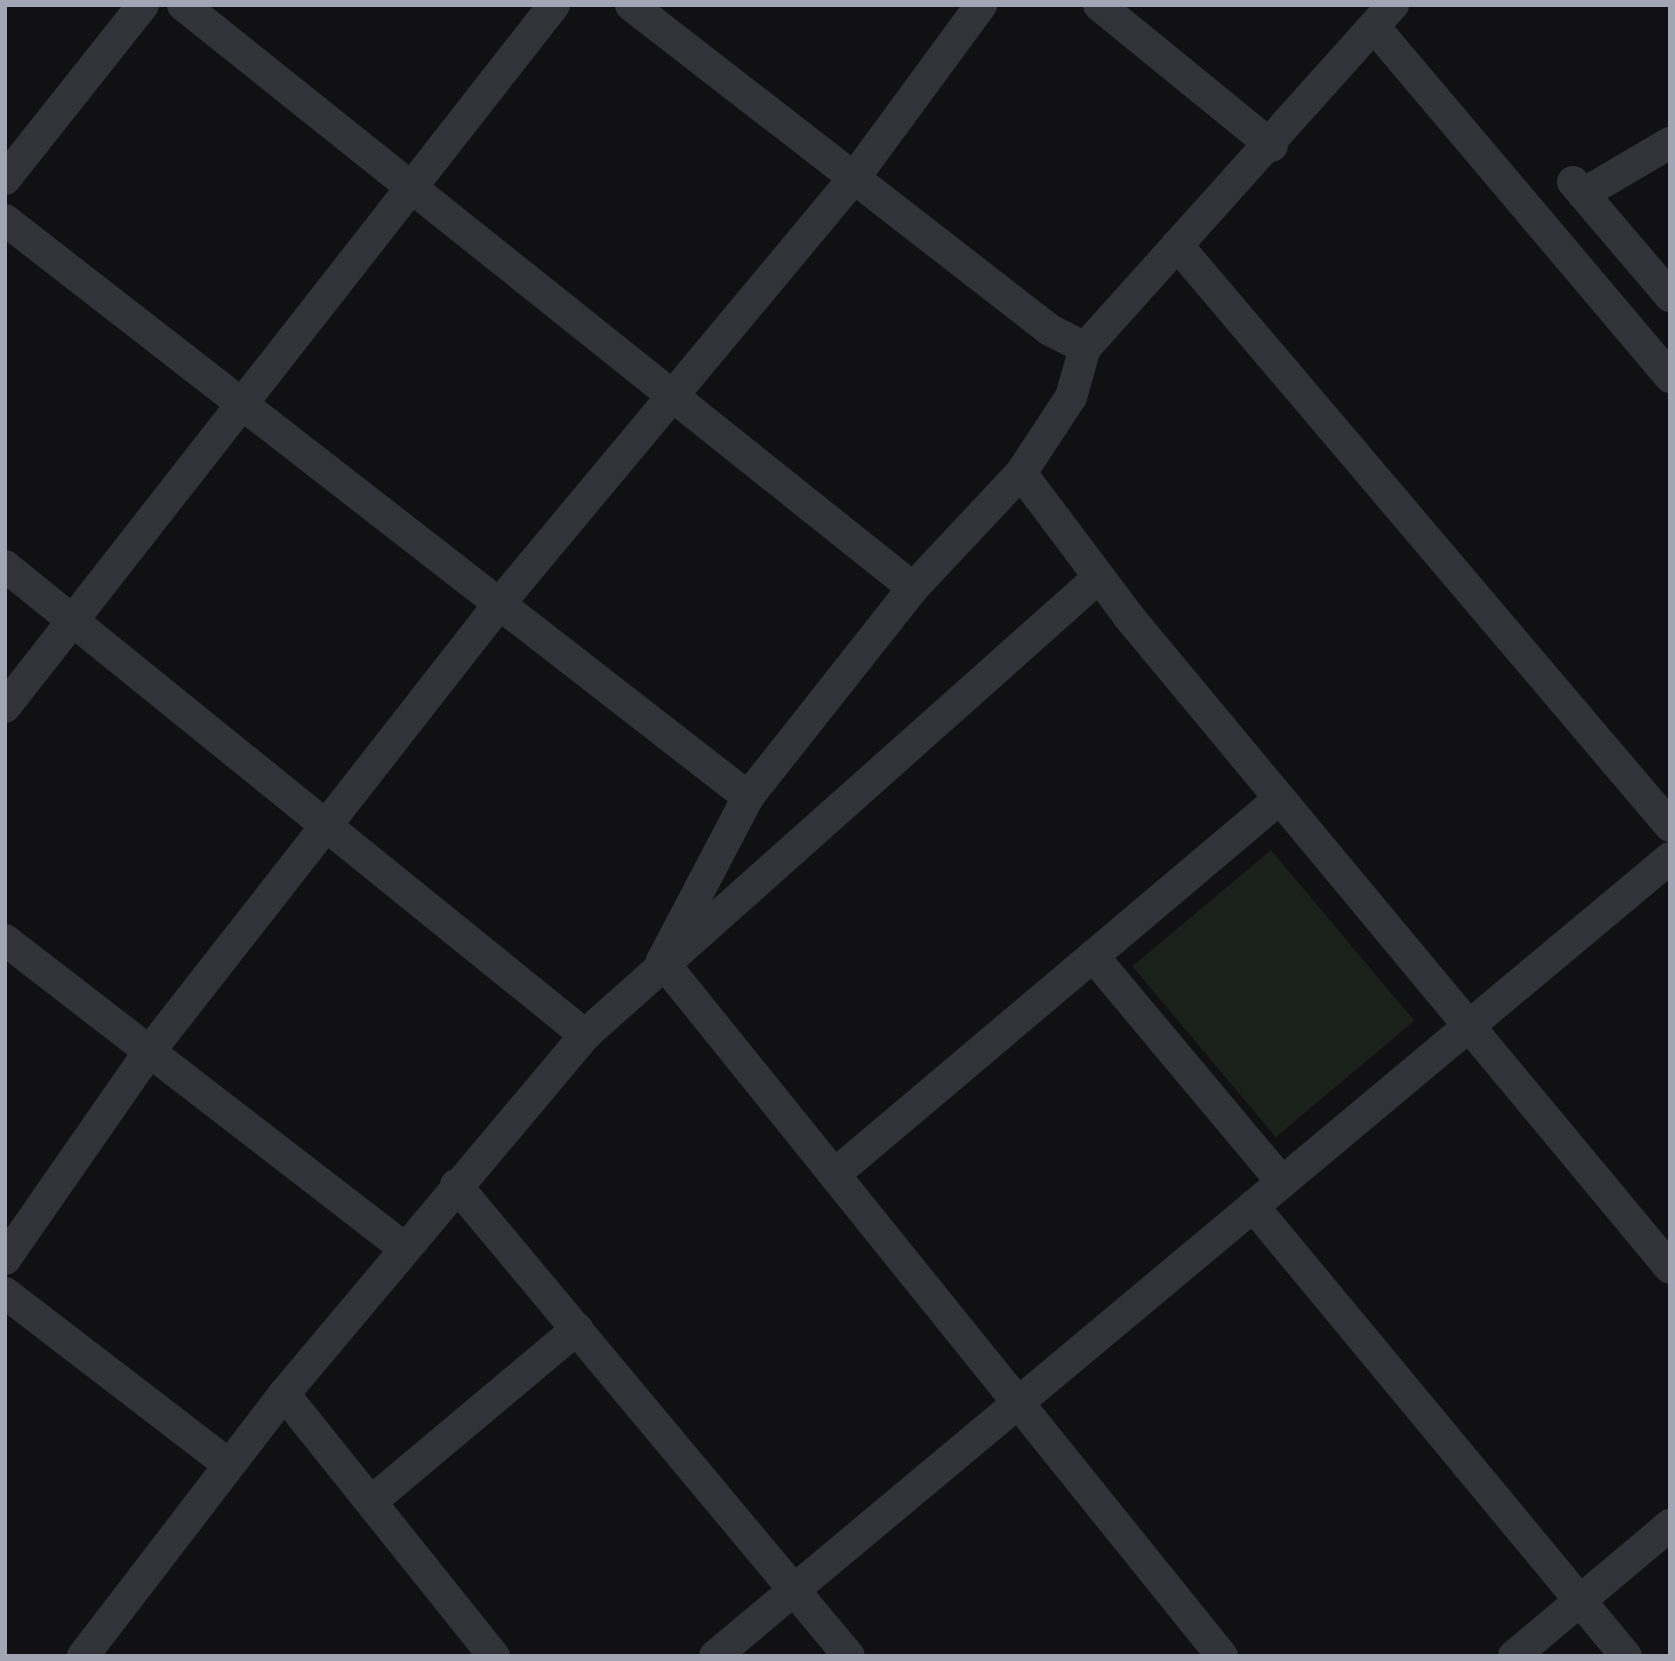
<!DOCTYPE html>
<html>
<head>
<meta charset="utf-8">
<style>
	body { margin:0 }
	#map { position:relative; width:1675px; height:1661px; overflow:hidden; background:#111113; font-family:Jost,sans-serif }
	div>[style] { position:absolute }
	.green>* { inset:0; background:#19211a; transform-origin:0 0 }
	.minor>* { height:32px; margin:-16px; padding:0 16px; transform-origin:16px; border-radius:16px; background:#323338 }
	span { translate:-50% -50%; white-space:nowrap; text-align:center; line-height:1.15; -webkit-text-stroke:7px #0c0c0e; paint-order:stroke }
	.frame { position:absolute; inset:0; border:7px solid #a1a6b5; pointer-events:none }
</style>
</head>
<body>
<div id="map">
	<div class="green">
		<div style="left:1271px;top:850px;width:223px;height:181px;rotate:50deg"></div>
	</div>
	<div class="minor">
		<div style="left:183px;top:5px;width:934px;rotate:38.61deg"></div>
		<div style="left:631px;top:5px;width:530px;rotate:37.8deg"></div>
		<div style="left:1050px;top:330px;width:39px;rotate:27deg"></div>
		<div style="left:1099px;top:5px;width:223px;rotate:39.2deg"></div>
		<div style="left:1376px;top:29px;width:456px;rotate:49.8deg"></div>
		<div style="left:5px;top:179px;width:222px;rotate:-51.6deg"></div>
		<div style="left:1573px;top:182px;width:150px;rotate:49.6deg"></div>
		<div style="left:1583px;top:194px;width:101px;rotate:-30.4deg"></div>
		<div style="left:5px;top:220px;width:941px;rotate:37.83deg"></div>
		<div style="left:1177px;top:245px;width:762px;rotate:49.68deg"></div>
		<div style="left:1021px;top:473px;width:180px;rotate:53.1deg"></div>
		<div style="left:1129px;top:617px;width:846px;rotate:50.27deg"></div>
		<div style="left:5px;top:566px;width:746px;rotate:38.96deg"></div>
		<div style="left:5px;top:707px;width:891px;rotate:-51.97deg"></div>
		<div style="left:5px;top:940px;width:503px;rotate:37.65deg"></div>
		<div style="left:1093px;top:956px;width:295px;rotate:50.1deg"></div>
		<div style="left:835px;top:1174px;width:581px;rotate:-40.18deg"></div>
		<div style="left:456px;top:1185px;width:613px;rotate:50.16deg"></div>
		<div style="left:1253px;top:1206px;width:584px;rotate:50.35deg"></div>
		<div style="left:5px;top:1259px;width:252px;rotate:-55.2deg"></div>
		<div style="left:149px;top:1052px;width:570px;rotate:-51.98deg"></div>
		<div style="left:500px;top:603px;width:553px;rotate:-50.21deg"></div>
		<div style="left:854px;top:178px;width:215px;rotate:-53.7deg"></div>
		<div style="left:5px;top:1293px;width:281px;rotate:37.5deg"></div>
		<div style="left:284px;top:1394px;width:336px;rotate:51.3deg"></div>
		<div style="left:372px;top:1501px;width:268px;rotate:-40deg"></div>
		<div style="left:83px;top:1656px;width:330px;rotate:-52.5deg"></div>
		<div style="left:284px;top:1394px;width:468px;rotate:-50deg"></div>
		<div style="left:585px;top:1035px;width:688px;rotate:-41.7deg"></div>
		<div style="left:715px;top:1656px;width:1245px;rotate:-39.88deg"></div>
		<div style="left:1222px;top:1656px;width:893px;rotate:-128.86deg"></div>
		<div style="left:662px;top:961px;width:185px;rotate:-62.3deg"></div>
		<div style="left:748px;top:797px;width:266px;rotate:-51.7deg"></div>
		<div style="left:913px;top:588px;width:158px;rotate:-46.8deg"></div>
		<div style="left:1021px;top:473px;width:91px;rotate:-56.7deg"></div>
		<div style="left:1071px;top:397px;width:51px;rotate:-74.1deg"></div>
		<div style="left:1085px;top:348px;width:461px;rotate:-48.1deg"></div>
		<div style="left:1514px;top:1656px;width:204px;rotate:-40deg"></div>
	</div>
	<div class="frame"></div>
</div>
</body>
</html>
